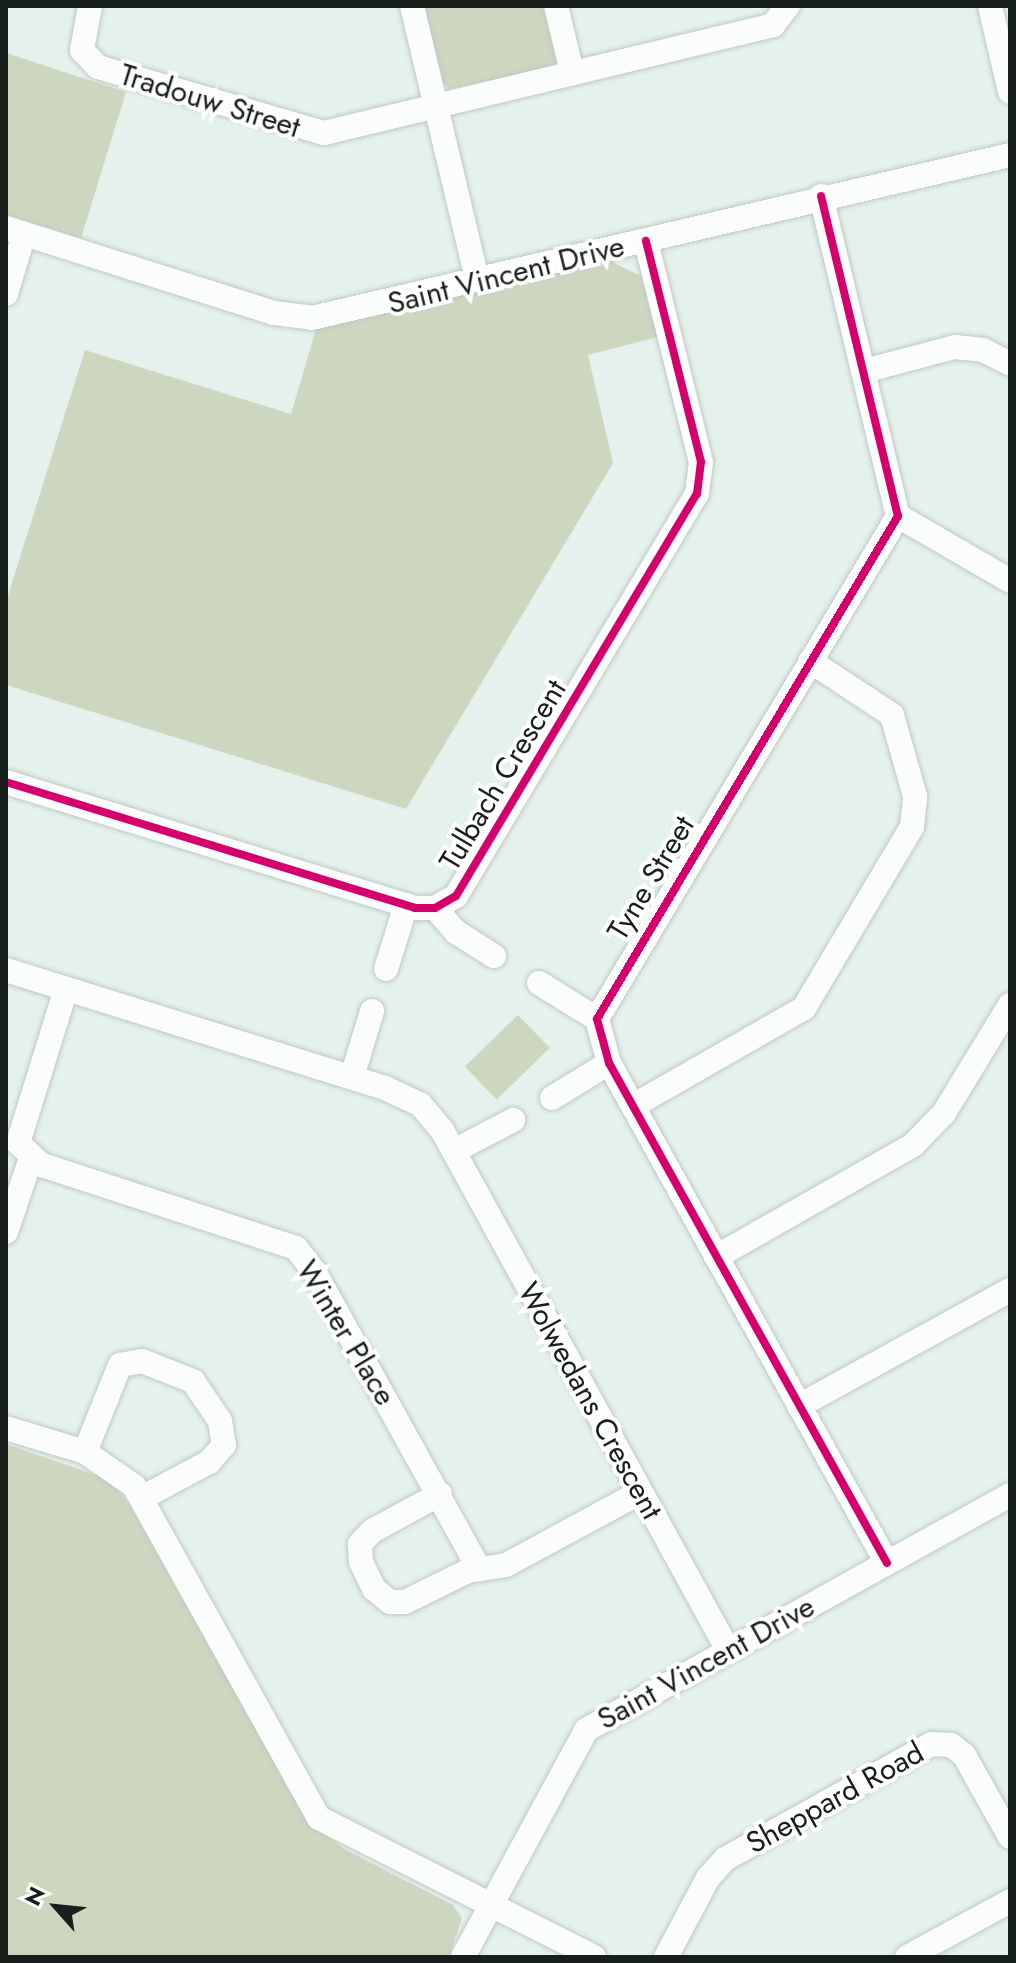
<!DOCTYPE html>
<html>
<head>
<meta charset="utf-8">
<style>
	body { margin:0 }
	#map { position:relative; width:1016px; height:1963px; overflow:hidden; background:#e5f1ec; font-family:Jost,sans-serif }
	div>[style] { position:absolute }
	.green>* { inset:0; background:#cdd7bf; transform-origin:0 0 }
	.roads { filter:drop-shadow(0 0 2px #bfc8c5) drop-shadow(0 0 2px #bfc8c5) }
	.minor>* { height:24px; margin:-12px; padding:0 12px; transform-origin:12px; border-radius:12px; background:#fbfdfc }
	.cycleway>* { height:8px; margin:-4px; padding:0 4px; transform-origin:4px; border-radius:4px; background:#d6006c }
	span { translate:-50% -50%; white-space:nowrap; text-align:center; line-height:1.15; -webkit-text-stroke:8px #fff; paint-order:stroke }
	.street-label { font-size:30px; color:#171f1b }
	.frame { position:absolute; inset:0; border:8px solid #171f1b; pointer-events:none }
	.north { position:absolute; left:16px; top:1867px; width:80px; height:80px; -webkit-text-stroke:6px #fff; paint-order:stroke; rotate:297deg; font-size:22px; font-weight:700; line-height:32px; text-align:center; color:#171f1b }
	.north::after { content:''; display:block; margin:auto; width:28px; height:36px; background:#171f1b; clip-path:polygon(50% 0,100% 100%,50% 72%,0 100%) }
</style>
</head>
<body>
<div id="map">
	<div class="green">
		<div style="clip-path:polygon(422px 6px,548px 6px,562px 66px,449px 89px,440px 79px)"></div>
		<div style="clip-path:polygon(6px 53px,126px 92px,81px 238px,6px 215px)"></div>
		<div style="clip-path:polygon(610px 261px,641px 276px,657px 337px,588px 355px,613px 463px,406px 809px,6px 685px,6px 602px,85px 350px,291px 414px,316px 329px)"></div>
		<div style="left:518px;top:1015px;width:46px;height:74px;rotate:46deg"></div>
		<div style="clip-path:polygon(6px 1444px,110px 1480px,130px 1506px,307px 1820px,344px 1849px,453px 1905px,462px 1918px,449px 1957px,6px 1957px)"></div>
	</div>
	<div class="roads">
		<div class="minor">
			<div style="left:90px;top:6px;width:45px;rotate:100.3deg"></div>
			<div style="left:82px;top:50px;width:23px;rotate:47deg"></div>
			<div style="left:98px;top:67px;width:235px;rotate:16.3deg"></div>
			<div style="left:324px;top:133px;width:462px;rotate:-13.5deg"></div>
			<div style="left:773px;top:25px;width:24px;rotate:-52deg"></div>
			<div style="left:412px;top:6px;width:281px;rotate:76.6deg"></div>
			<div style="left:556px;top:6px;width:68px;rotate:76.4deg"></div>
			<div style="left:990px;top:6px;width:88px;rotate:76.9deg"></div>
			<div style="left:821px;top:196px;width:329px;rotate:76.5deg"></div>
			<div style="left:898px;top:516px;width:586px;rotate:120.9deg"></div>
			<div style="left:597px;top:1019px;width:46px;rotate:74.7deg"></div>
			<div style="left:609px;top:1063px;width:572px;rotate:60.93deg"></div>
			<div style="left:6px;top:228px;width:281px;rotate:17.6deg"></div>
			<div style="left:274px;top:313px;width:38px;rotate:7deg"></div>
			<div style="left:312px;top:318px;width:717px;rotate:-13.14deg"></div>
			<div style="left:6px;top:294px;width:63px;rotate:-73.3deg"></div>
			<div style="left:864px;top:371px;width:94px;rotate:-14.8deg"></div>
			<div style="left:955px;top:347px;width:28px;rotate:6deg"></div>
			<div style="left:983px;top:350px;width:30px;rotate:27deg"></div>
			<div style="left:898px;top:516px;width:129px;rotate:30.1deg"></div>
			<div style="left:6px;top:782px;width:428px;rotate:17.1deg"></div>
			<div style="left:415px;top:908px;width:20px"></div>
			<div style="left:435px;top:908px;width:24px;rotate:-30deg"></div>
			<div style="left:456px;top:896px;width:469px;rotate:-59.1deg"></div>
			<div style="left:697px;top:494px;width:32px;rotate:-83deg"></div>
			<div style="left:701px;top:462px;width:228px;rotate:-104deg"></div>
			<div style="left:435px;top:908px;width:32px;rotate:49deg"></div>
			<div style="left:456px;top:932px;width:45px;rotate:32.3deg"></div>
			<div style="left:386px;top:969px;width:67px;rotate:-72.6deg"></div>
			<div style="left:6px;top:970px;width:397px;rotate:17.3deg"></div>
			<div style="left:385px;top:1088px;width:38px;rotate:25deg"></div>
			<div style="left:420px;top:1104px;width:34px;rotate:50deg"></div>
			<div style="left:442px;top:1130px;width:593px;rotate:61.19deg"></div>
			<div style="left:539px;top:983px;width:68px;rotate:31.8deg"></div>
			<div style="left:66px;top:989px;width:161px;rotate:107.3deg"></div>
			<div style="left:18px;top:1143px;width:33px;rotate:43deg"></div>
			<div style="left:42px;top:1165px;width:267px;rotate:18.1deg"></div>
			<div style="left:296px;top:1248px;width:29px;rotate:52deg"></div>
			<div style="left:314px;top:1271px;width:341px;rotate:61deg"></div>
			<div style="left:352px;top:1077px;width:69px;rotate:-73.1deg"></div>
			<div style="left:552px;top:1098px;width:67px;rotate:-31.6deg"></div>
			<div style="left:633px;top:1106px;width:197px;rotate:-29.8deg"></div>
			<div style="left:804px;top:1008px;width:211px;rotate:-59.2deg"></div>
			<div style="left:912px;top:827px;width:31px;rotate:-84deg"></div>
			<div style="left:915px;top:796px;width:84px;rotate:-105.9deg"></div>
			<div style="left:892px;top:715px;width:98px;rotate:-146.6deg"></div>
			<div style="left:454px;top:1151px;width:67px;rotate:-27.7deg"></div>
			<div style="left:6px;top:1232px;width:78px;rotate:-71.3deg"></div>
			<div style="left:716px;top:1257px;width:227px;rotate:-29.6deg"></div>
			<div style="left:913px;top:1145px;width:45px;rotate:-45.9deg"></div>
			<div style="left:944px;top:1113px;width:127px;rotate:-58.6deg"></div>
			<div style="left:799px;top:1406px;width:241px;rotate:-28.8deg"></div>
			<div style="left:6px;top:1428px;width:83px;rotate:16.9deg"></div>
			<div style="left:85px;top:1452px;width:60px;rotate:34.8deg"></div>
			<div style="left:134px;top:1486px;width:380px;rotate:60.9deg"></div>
			<div style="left:319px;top:1818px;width:308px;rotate:26.8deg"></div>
			<div style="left:85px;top:1452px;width:94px;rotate:-68.1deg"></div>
			<div style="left:120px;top:1365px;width:22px;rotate:-10deg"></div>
			<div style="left:142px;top:1361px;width:55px;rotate:21.4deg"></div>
			<div style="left:193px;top:1381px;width:48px;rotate:56deg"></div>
			<div style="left:220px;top:1421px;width:24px;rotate:81deg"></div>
			<div style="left:224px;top:1445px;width:23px;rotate:131deg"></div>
			<div style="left:209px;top:1462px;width:76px;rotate:151.8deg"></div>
			<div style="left:440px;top:1494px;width:77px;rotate:151.4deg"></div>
			<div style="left:372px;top:1531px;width:18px;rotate:133deg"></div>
			<div style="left:360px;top:1544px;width:18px;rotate:87deg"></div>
			<div style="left:361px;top:1562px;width:30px;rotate:64deg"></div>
			<div style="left:374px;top:1589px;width:21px;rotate:39deg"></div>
			<div style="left:390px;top:1602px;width:15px"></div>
			<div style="left:405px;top:1602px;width:70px;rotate:-26.2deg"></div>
			<div style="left:468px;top:1571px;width:38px;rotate:-9deg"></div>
			<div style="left:506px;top:1565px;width:151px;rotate:-28.4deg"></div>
			<div style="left:463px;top:1957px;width:258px;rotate:-61.5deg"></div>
			<div style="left:586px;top:1730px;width:485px;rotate:-29deg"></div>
			<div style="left:666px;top:1957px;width:89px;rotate:-62deg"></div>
			<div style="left:708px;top:1878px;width:25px;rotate:-48deg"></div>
			<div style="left:725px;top:1859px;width:237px;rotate:-29.1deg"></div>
			<div style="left:932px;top:1744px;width:19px;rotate:3deg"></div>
			<div style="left:951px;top:1745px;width:16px;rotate:38deg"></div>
			<div style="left:964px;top:1755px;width:94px;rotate:60.7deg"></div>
			<div style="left:907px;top:1957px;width:117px;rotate:-28.5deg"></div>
		</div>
	</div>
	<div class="cycleway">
		<div style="left:821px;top:196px;width:329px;rotate:76.5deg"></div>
		<div style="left:898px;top:516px;width:586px;rotate:120.9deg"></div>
		<div style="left:597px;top:1019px;width:46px;rotate:74.7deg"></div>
		<div style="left:609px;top:1063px;width:572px;rotate:60.93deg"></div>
		<div style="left:6px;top:782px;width:428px;rotate:17.1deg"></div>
		<div style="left:415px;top:908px;width:20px"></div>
		<div style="left:435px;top:908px;width:24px;rotate:-30deg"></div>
		<div style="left:456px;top:896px;width:469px;rotate:-59.1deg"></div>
		<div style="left:697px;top:494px;width:32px;rotate:-83deg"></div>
		<div style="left:701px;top:462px;width:228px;rotate:-104deg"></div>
	</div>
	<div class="street-label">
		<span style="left:210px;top:101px;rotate:17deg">Tradouw Street</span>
		<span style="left:506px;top:275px;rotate:-14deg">Saint Vincent Drive</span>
		<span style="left:503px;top:775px;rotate:-59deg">Tulbach Crescent</span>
		<span style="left:651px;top:878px;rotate:-59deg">Tyne Street</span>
		<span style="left:346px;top:1333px;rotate:59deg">Winter Place</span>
		<span style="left:590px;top:1401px;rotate:61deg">Wolwedans Crescent</span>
		<span style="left:706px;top:1663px;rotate:-29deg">Saint Vincent Drive</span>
		<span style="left:835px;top:1798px;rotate:-29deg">Sheppard Road</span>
	</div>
	<div class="frame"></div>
	<div class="north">N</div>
</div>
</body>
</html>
